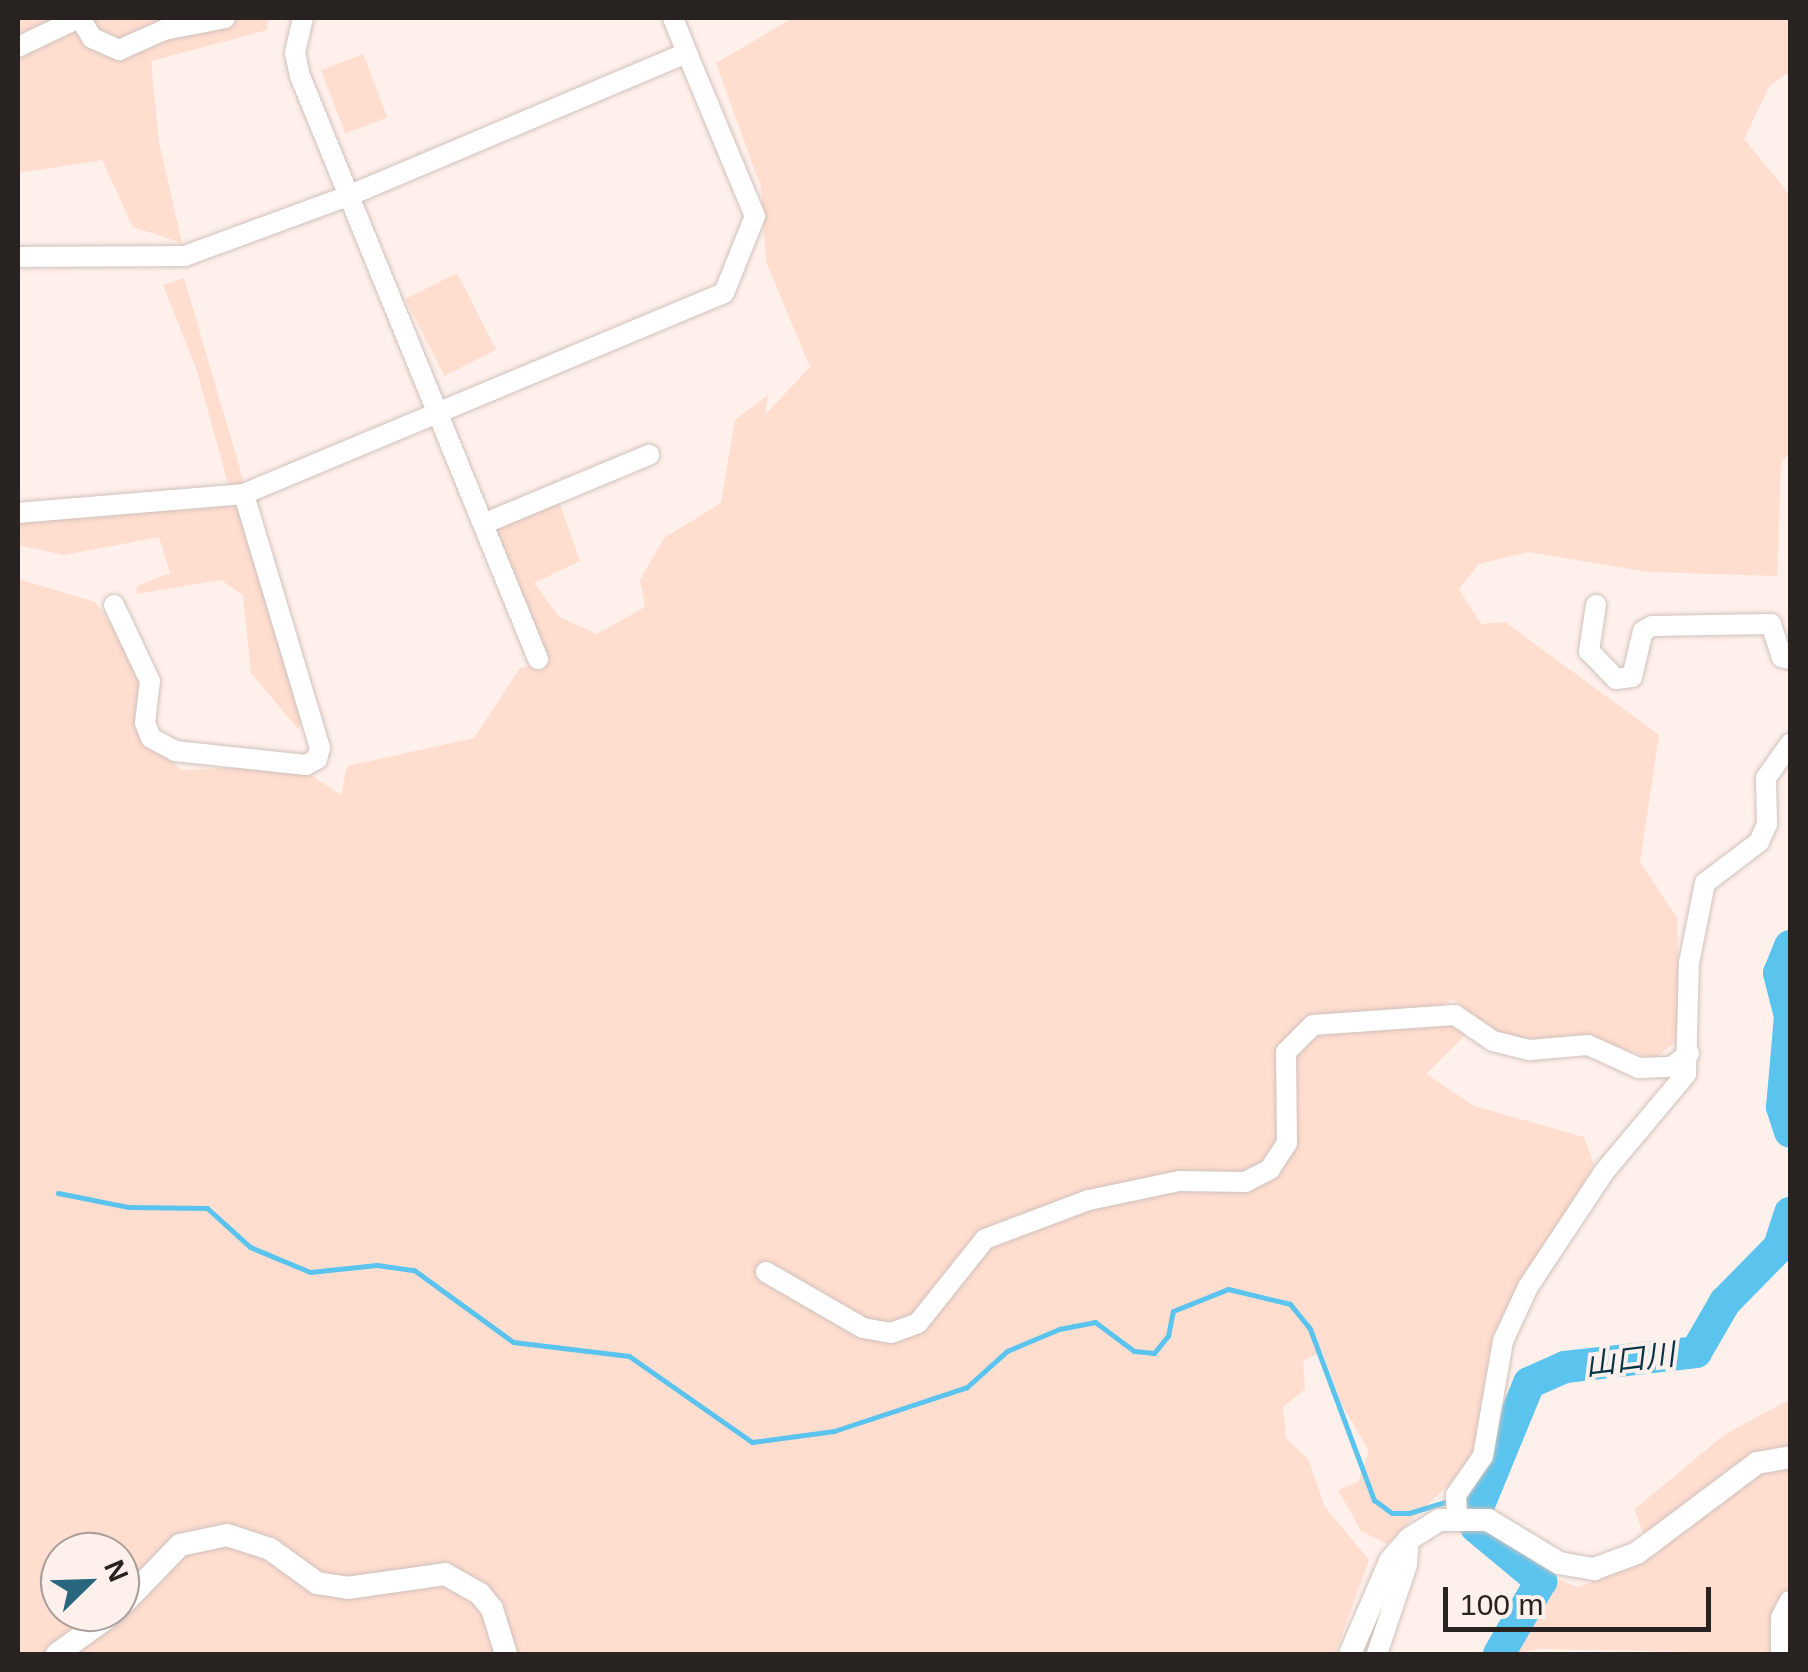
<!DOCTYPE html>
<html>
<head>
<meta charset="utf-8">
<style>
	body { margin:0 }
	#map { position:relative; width:1808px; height:1672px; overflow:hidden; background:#fff0eb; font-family:Arial,"Noto Sans JP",sans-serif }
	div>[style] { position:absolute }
	.green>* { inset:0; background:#ffddcf; transform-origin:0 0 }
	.stream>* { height:5px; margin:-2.5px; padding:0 2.5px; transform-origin:2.5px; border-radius:2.5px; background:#5bc4ee }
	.river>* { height:32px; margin:-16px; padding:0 16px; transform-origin:16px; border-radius:16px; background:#5bc4ee }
	.roads { filter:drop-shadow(0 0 2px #cfc1bc) drop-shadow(0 0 2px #cfc1bc) }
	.minor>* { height:20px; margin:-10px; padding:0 10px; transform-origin:10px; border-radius:10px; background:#fff }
	.tertiary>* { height:22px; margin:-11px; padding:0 11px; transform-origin:11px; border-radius:11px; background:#fff }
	span { translate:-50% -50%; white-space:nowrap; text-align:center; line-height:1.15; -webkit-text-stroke:8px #fff0eb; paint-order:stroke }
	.water-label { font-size:30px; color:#023445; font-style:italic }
	.frame { position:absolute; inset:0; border:20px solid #282321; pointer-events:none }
	.north { position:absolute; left:40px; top:1532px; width:100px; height:100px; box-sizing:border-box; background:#fff0eb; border:2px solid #a99e9a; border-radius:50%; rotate:67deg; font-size:28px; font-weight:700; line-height:40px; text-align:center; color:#282321 }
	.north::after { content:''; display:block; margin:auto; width:35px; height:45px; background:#2a667e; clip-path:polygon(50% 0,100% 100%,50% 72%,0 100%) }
	.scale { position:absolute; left:1443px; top:1587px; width:268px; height:45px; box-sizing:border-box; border:5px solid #282321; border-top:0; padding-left:12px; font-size:30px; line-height:35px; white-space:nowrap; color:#282321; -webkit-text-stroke:8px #fff0eb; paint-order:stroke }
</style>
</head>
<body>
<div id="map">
	<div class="green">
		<div style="clip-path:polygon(18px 18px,268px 18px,267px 30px,151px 61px,159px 142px,182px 243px,133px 227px,102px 160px,18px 173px)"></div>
		<div style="clip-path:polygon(evenodd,793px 18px,1790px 18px,1790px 71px,1769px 87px,1744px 139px,1790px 195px,1790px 453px,1781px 462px,1777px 576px,1649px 572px,1528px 552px,1479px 564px,1459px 589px,1481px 624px,1505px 622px,1659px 735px,1640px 862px,1677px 918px,1680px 1039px,1653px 1059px,1589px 1036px,1507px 1039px,1452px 999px,1437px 1009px,1466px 1034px,1426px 1074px,1474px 1106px,1584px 1137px,1594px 1165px,1493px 1335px,1471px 1463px,1387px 1544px,1361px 1531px,1338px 1490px,1358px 1482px,1369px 1451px,1341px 1403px,1322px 1351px,1303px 1361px,1305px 1389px,1283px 1407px,1286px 1438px,1308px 1459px,1325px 1507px,1369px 1560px,1335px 1654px,18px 1654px,18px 579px,95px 602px,146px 670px,143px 735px,181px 770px,296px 765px,341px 795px,347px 766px,474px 738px,520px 668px,547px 662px,494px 531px,559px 502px,580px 561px,534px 583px,559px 617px,597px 634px,645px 607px,640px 580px,664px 538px,721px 503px,735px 420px,768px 395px,765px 415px,810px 367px,766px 262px,761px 188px,716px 63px,793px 18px,60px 1552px,120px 1552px,120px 1612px,60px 1612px,60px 1552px)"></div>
		<div style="left:363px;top:54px;width:68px;height:45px;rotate:69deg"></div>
		<div style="left:457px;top:273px;width:86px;height:58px;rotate:63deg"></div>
		<div style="clip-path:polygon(184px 278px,243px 479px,239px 501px,304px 714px,298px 729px,251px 673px,243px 595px,221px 580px,136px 594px,137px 586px,170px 573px,159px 537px,64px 555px,18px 545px,18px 522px,216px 501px,228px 484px,197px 371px,163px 285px)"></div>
		<div style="clip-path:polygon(1790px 1399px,1790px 1654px,1542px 1649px,1511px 1654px,1552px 1577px,1577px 1587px,1615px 1575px,1643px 1534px,1635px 1509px,1724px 1435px)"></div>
	</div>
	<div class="stream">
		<div style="left:58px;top:1193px;width:71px;rotate:11.3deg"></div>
		<div style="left:128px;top:1207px;width:79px;rotate:0.7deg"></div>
		<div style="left:207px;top:1208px;width:58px;rotate:42.2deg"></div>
		<div style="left:250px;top:1247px;width:65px;rotate:22.6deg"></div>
		<div style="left:310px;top:1272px;width:67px;rotate:-6deg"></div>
		<div style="left:377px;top:1265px;width:37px;rotate:8deg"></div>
		<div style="left:414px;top:1270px;width:122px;rotate:36deg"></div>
		<div style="left:513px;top:1342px;width:117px;rotate:6.9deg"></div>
		<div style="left:629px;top:1356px;width:150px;rotate:35deg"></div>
		<div style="left:752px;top:1442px;width:83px;rotate:-7.6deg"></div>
		<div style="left:834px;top:1431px;width:140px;rotate:-18.3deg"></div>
		<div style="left:967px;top:1387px;width:54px;rotate:-42deg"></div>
		<div style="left:1007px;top:1351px;width:56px;rotate:-22.9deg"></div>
		<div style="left:1059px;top:1329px;width:37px;rotate:-11deg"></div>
		<div style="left:1095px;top:1322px;width:49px;rotate:36.6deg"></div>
		<div style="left:1134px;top:1351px;width:20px;rotate:6deg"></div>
		<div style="left:1154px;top:1353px;width:22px;rotate:-51deg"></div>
		<div style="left:1168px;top:1336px;width:25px;rotate:-79deg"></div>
		<div style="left:1173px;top:1311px;width:59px;rotate:-21.8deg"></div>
		<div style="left:1228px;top:1289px;width:64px;rotate:13.6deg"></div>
		<div style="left:1290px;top:1304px;width:32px;rotate:51deg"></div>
		<div style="left:1310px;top:1329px;width:183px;rotate:69.5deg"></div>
		<div style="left:1374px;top:1500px;width:22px;rotate:36deg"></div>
		<div style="left:1392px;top:1513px;width:17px"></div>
		<div style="left:1409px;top:1513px;width:45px;rotate:-16.8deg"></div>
		<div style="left:1463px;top:1500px;width:22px;rotate:-16deg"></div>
	</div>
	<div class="river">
		<div style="left:1790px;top:946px;width:29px;rotate:112deg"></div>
		<div style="left:1779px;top:973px;width:44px;rotate:75.7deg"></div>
		<div style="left:1790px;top:1016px;width:91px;rotate:95deg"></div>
		<div style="left:1782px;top:1107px;width:26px;rotate:72deg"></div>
		<div style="left:1479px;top:1505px;width:132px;rotate:-67.7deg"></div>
		<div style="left:1529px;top:1383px;width:39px;rotate:-24deg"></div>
		<div style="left:1565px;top:1367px;width:132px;rotate:-6.5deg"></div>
		<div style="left:1696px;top:1352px;width:58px;rotate:-59.9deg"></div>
		<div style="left:1725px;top:1302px;width:77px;rotate:-45.5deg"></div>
		<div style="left:1779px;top:1247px;width:36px;rotate:-72deg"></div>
		<div style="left:1476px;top:1527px;width:85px;rotate:39.7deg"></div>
		<div style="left:1541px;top:1581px;width:84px;rotate:119.9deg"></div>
	</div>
	<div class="roads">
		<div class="minor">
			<div style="left:80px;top:18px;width:23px;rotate:59deg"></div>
			<div style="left:92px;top:38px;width:30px;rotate:24deg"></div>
			<div style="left:119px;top:50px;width:49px;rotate:-24deg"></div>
			<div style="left:164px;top:30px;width:62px;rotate:-11.1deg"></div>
			<div style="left:303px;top:18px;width:36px;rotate:103deg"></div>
			<div style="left:295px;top:53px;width:24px;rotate:78deg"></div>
			<div style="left:300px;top:76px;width:630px;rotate:67.79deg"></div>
			<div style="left:673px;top:18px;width:38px;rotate:68deg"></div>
			<div style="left:18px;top:47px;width:68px;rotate:-25.4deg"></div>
			<div style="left:18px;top:257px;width:167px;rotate:-0.3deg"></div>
			<div style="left:185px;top:256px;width:174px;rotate:-20.2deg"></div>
			<div style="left:348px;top:196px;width:368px;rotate:-22.9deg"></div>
			<div style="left:687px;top:53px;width:177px;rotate:67.4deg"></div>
			<div style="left:755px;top:216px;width:83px;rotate:111.9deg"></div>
			<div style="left:724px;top:293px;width:520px;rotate:157.28deg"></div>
			<div style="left:244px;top:494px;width:227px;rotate:175.2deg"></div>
			<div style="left:483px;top:524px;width:180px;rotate:-22.6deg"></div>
			<div style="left:114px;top:605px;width:84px;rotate:64.7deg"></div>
			<div style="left:150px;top:681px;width:42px;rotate:96.8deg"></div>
			<div style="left:145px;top:723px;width:16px;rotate:68deg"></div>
			<div style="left:151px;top:738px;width:27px;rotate:28deg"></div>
			<div style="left:175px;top:751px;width:132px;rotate:6.1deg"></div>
			<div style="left:306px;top:765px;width:13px;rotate:-29deg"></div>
			<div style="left:317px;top:759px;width:11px;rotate:-75deg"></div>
			<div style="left:320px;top:748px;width:265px;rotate:-106.7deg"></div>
			<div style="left:1596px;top:605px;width:47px;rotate:98.7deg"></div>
			<div style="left:1589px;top:651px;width:39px;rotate:46deg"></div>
			<div style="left:1616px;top:679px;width:16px;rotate:-7deg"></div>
			<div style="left:1632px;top:677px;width:47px;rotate:-76.6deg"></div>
			<div style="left:1643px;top:631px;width:10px;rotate:-29deg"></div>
			<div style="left:1652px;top:626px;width:119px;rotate:-1deg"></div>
			<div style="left:1771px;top:624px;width:35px;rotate:72deg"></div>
			<div style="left:1782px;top:657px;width:8px;rotate:14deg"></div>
			<div style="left:766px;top:1272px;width:112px;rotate:30deg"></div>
			<div style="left:863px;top:1328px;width:28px;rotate:10deg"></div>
			<div style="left:891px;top:1333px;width:29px;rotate:-20deg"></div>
			<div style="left:918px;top:1323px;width:107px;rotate:-51.4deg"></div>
			<div style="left:985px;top:1239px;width:111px;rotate:-20.6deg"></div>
			<div style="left:1089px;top:1200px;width:92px;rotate:-11.9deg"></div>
			<div style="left:1179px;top:1181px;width:66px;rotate:0.9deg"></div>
			<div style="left:1245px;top:1182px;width:28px;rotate:-27deg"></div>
			<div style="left:1270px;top:1169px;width:31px;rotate:-57deg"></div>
			<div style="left:1287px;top:1143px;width:91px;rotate:-90.6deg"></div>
			<div style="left:1286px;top:1052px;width:38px;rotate:-45deg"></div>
			<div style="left:1313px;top:1025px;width:142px;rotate:-4deg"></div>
			<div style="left:1455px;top:1015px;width:46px;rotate:34.4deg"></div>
			<div style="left:1493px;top:1041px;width:38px;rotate:14deg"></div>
			<div style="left:1530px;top:1050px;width:58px;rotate:-4.9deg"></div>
			<div style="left:1588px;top:1045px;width:56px;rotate:24.3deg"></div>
			<div style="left:1639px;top:1068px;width:33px;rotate:-2deg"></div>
			<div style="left:1672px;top:1067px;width:22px;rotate:-39deg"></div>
			<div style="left:1457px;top:1516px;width:21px;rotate:-93deg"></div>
			<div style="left:1456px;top:1495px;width:47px;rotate:-55.3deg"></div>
			<div style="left:1483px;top:1456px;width:117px;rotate:-80.1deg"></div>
			<div style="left:1503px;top:1341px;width:60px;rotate:-65.2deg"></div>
			<div style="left:1528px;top:1287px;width:138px;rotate:-56.5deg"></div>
			<div style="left:1604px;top:1172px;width:128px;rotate:-50.1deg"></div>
			<div style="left:1686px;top:1074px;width:111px;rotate:-88.5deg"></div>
			<div style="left:1689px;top:963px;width:82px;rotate:-78.7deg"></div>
			<div style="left:1705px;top:883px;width:68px;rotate:-37.2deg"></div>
			<div style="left:1759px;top:842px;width:20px;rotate:-66deg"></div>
			<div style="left:1767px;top:824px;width:46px;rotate:-91.2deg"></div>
			<div style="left:1766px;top:778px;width:42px;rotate:-54.8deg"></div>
			<div style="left:1377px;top:1654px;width:94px;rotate:-71.4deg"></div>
			<div style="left:1407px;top:1565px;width:26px;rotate:-86deg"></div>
		</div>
		<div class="tertiary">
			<div style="left:120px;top:1607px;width:86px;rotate:-45.9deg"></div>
			<div style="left:180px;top:1545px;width:48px;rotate:-12deg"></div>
			<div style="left:227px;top:1535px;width:45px;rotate:18deg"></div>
			<div style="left:270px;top:1549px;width:58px;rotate:35.9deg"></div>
			<div style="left:317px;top:1583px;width:30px;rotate:9deg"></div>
			<div style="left:347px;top:1588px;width:99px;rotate:-8.1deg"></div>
			<div style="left:445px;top:1574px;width:40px;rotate:29.7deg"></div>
			<div style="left:480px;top:1594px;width:19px;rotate:51deg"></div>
			<div style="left:492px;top:1609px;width:47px;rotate:72.7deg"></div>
			<div style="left:57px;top:1654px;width:72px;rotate:-35.9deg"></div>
			<div style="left:1350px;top:1654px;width:101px;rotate:-66.7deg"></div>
			<div style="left:1390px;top:1561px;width:29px;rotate:-49deg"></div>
			<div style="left:1409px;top:1539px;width:36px;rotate:-32deg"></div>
			<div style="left:1440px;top:1520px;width:48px"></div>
			<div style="left:1488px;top:1520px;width:83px;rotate:31.2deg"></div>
			<div style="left:1559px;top:1563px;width:36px;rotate:10deg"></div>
			<div style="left:1594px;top:1569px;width:46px;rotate:-20.4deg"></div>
			<div style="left:1637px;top:1553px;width:150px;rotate:-36.9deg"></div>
			<div style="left:1757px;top:1463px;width:34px;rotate:-10deg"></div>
			<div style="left:1782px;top:1654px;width:36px;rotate:-90deg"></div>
			<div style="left:1782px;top:1618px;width:18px;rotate:-63deg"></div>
		</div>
	</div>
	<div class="water-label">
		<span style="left:1630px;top:1360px;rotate:-7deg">山口川</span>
	</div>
	<div class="frame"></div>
	<div class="north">N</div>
	<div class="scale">100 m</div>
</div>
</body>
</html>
